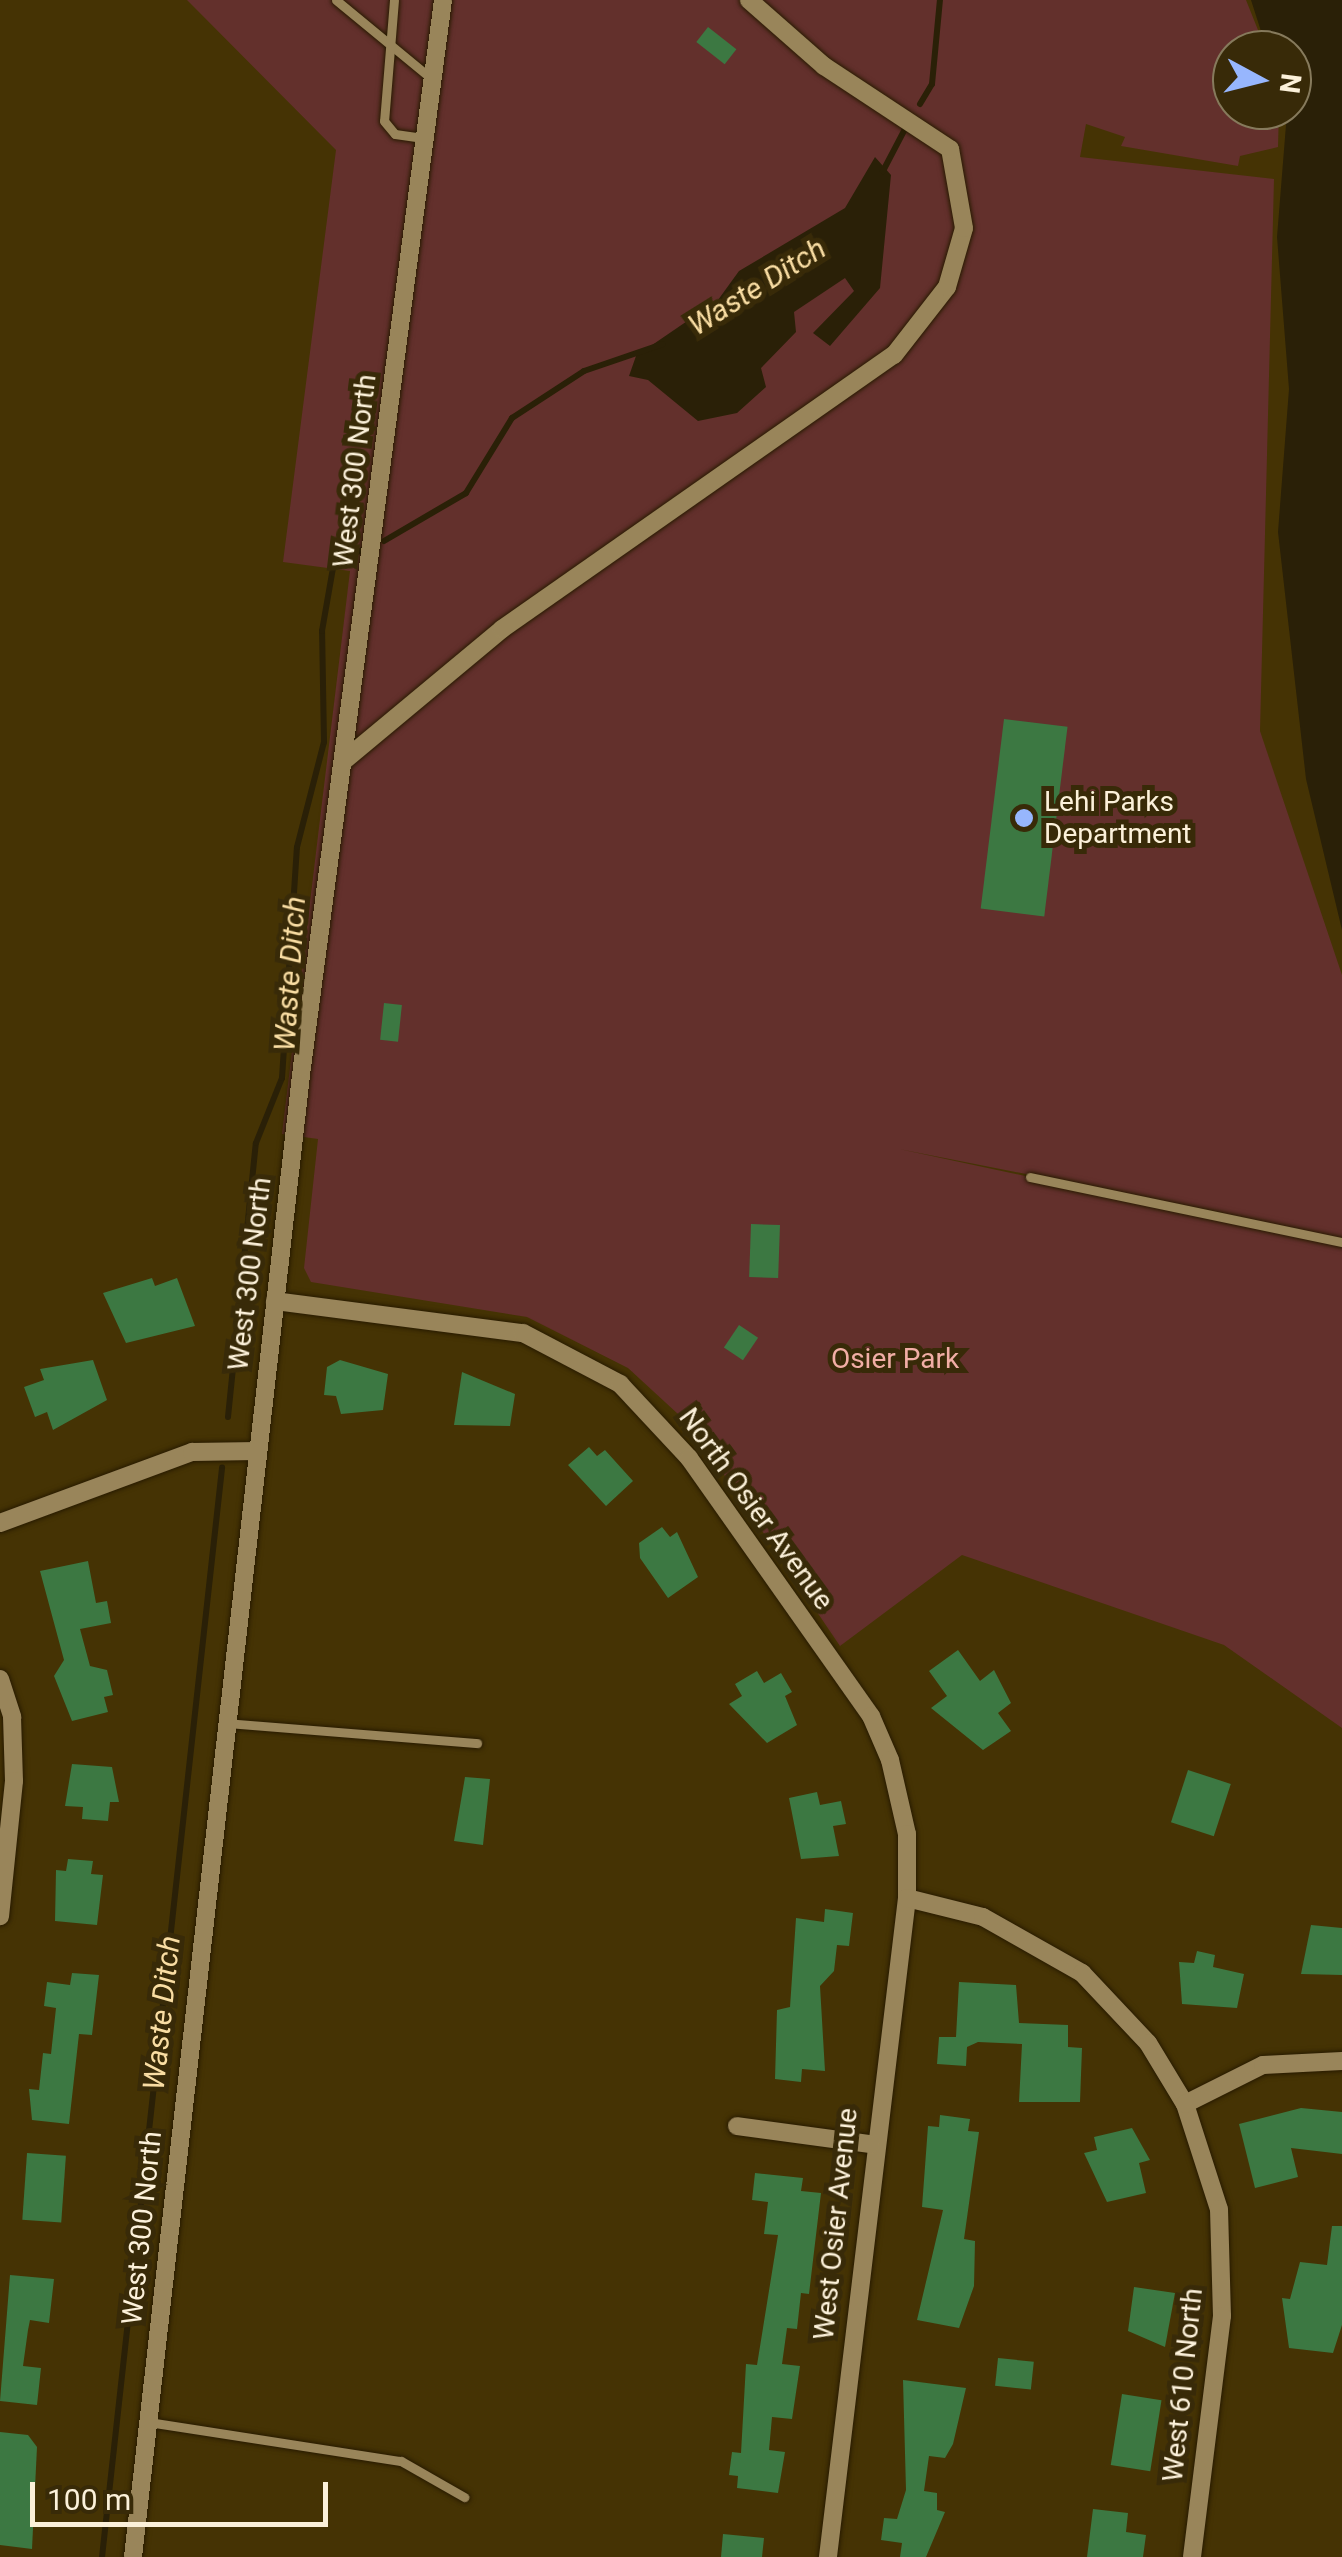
<!DOCTYPE html>
<html>
<head>
<meta charset="utf-8">
<style>
	body { margin:0 }
	#map { position:relative; width:1342px; height:2557px; overflow:hidden; background:#453304; font-family:Roboto,sans-serif }
	div>[style] { position:absolute }
	.green>* { inset:0; background:#63302c }
	.water>* { inset:0; background:#2a2007 }
	.stream>* { height:6px; margin:-3px; padding:0 3px; transform-origin:3px; border-radius:3px; background:#2a2007 }
	.building>* { inset:0; background:#3c7842; transform-origin:0 0 }
	.roads { filter:drop-shadow(0 0 2px #281b00) drop-shadow(0 0 2px #281b00) }
	.service>* { height:9px; margin:-4.5px; padding:0 4.5px; transform-origin:4.5px; border-radius:4.5px; background:#99855a }
	.minor>* { height:18px; margin:-9px; padding:0 9px; transform-origin:9px; border-radius:9px; background:#99855a }
	.dots>* { width:28px; height:28px; translate:-50% -50%; box-sizing:border-box; border:5px solid #382a08; border-radius:50% }
	span { translate:-50% -50%; white-space:nowrap; text-align:center; line-height:1.15; -webkit-text-stroke:10px #382a08; paint-order:stroke }
	.street-label { font-size:28px; color:#fcf1da }
	.poi-label { font-size:28px; color:#fcf1da }
	.left { translate:0 -50%; text-align:left }
	.park-label { font-size:28px; color:#f2aea6 }
	.water-label { font-size:30px; color:#f9dda3; font-style:italic }
	.north { position:absolute; left:1212px; top:30px; width:100px; height:100px; box-sizing:border-box; background:#382a08; border:2px solid #867a5c; border-radius:50%; rotate:97deg; font-size:28px; font-weight:700; line-height:40px; text-align:center; color:#fcf1da }
	.north::after { content:''; display:block; margin:auto; width:35px; height:45px; background:#97b6fd; clip-path:polygon(50% 0,100% 100%,50% 72%,0 100%) }
	.scale { position:absolute; left:30px; top:2482px; width:298px; height:45px; box-sizing:border-box; border:5px solid #fcf1da; border-top:0; padding-left:12px; font-size:30px; line-height:35px; white-space:nowrap; color:#fcf1da; -webkit-text-stroke:8px #382a08; paint-order:stroke }
</style>
</head>
<body>
<div id="map">
	<div class="green">
		<div style="clip-path:polygon(evenodd,187px 0,1246px 0,1266px 50px,1232px 50px,1232px 110px,1279px 110px,1278px 147px,1240px 156px,1238px 166px,1121px 146px,1125px 137px,1086px 124px,1080px 157px,1274px 179px,1260px 731px,1342px 975px,1342px 1728px,1224px 1645px,962px 1555px,840px 1646px,691px 1426px,628px 1368px,527px 1317px,311px 1282px,304px 1268px,318px 1139px,282px 1134px,350px 571px,283px 562px,336px 150px,187px 0,899px 1149px,1224px 1213px,1225px 1214px,1030px 1177px,899px 1149px)"></div>
	</div>
	<div class="water">
		<div style="clip-path:polygon(1251px 0,1342px 0,1342px 930px,1306px 779px,1278px 532px,1289px 389px,1277px 237px,1292px 50px,1267px 50px)"></div>
		<div style="clip-path:polygon(875px 157px,891px 175px,880px 288px,830px 346px,813px 333px,854px 291px,845px 278px,794px 312px,796px 332px,761px 368px,766px 387px,737px 413px,698px 421px,648px 380px,629px 376px,636px 356px,718px 300px,739px 271px,845px 208px)"></div>
	</div>
	<div class="stream">
		<div style="left:920px;top:104px;width:23px;rotate:-59deg"></div>
		<div style="left:932px;top:84px;width:84px;rotate:-84.6deg"></div>
		<div style="left:883px;top:171px;width:47px;rotate:-62.4deg"></div>
		<div style="left:384px;top:541px;width:95px;rotate:-30.3deg"></div>
		<div style="left:466px;top:493px;width:88px;rotate:-58.5deg"></div>
		<div style="left:512px;top:418px;width:86px;rotate:-33.1deg"></div>
		<div style="left:584px;top:371px;width:83px;rotate:-18.9deg"></div>
		<div style="left:228px;top:1417px;width:275px;rotate:-84.2deg"></div>
		<div style="left:256px;top:1143px;width:70px;rotate:-68.2deg"></div>
		<div style="left:282px;top:1078px;width:231px;rotate:-86.3deg"></div>
		<div style="left:297px;top:847px;width:108px;rotate:-75.6deg"></div>
		<div style="left:324px;top:742px;width:111px;rotate:-91deg"></div>
		<div style="left:322px;top:631px;width:70px;rotate:-80.1deg"></div>
		<div style="left:334px;top:562px;width:33px;rotate:-23deg"></div>
		<div style="left:102px;top:2557px;width:1096px;rotate:-83.71deg"></div>
	</div>
	<div class="building">
		<div style="left:708px;top:27px;width:36px;height:19px;rotate:38deg"></div>
		<div style="left:1004px;top:719px;width:64px;height:191px;rotate:7deg"></div>
		<div style="left:384px;top:1003px;width:18px;height:37px;rotate:6deg"></div>
		<div style="left:751px;top:1224px;width:29px;height:53px;rotate:2deg"></div>
		<div style="clip-path:polygon(152px 1278px,155px 1286px,177px 1278px,195px 1326px,126px 1343px,103px 1293px)"></div>
		<div style="left:739px;top:1325px;width:23px;height:27px;rotate:34deg"></div>
		<div style="clip-path:polygon(93px 1360px,107px 1400px,53px 1430px,47px 1412px,35px 1417px,24px 1387px,44px 1380px,40px 1369px)"></div>
		<div style="clip-path:polygon(340px 1360px,388px 1374px,383px 1410px,341px 1414px,336px 1396px,324px 1395px,327px 1367px)"></div>
		<div style="clip-path:polygon(462px 1372px,515px 1394px,510px 1426px,454px 1425px)"></div>
		<div style="clip-path:polygon(589px 1447px,597px 1456px,605px 1450px,633px 1481px,606px 1506px,568px 1465px)"></div>
		<div style="clip-path:polygon(662px 1527px,670px 1537px,677px 1532px,698px 1577px,668px 1598px,640px 1558px,639px 1543px)"></div>
		<div style="clip-path:polygon(88px 1561px,96px 1603px,107px 1601px,111px 1623px,80px 1629px,90px 1666px,107px 1670px,113px 1695px,104px 1697px,108px 1712px,72px 1721px,54px 1676px,64px 1660px,40px 1571px)"></div>
		<div style="clip-path:polygon(958px 1650px,980px 1681px,994px 1670px,1011px 1703px,998px 1713px,1011px 1731px,983px 1750px,931px 1708px,947px 1696px,929px 1671px)"></div>
		<div style="clip-path:polygon(757px 1671px,764px 1683px,781px 1673px,792px 1692px,785px 1696px,797px 1725px,767px 1743px,729px 1704px,742px 1696px,735px 1684px)"></div>
		<div style="clip-path:polygon(72px 1764px,112px 1767px,119px 1802px,110px 1802px,108px 1821px,82px 1819px,83px 1807px,65px 1806px)"></div>
		<div style="left:1188px;top:1770px;width:45px;height:55px;rotate:18deg"></div>
		<div style="clip-path:polygon(465px 1777px,490px 1779px,483px 1845px,454px 1841px)"></div>
		<div style="clip-path:polygon(817px 1792px,820px 1805px,841px 1801px,846px 1824px,833px 1826px,839px 1856px,801px 1859px,789px 1798px)"></div>
		<div style="clip-path:polygon(68px 1859px,93px 1861px,91px 1874px,103px 1875px,97px 1925px,55px 1921px,56px 1870px,66px 1871px)"></div>
		<div style="clip-path:polygon(825px 1909px,853px 1913px,849px 1946px,837px 1945px,834px 1971px,820px 1986px,825px 2071px,802px 2069px,801px 2082px,775px 2079px,777px 2010px,790px 2007px,796px 1918px,824px 1922px)"></div>
		<div style="clip-path:polygon(1311px 1925px,1342px 1928px,1342px 1975px,1301px 1974px)"></div>
		<div style="clip-path:polygon(1197px 1951px,1215px 1955px,1213px 1967px,1244px 1974px,1237px 2008px,1182px 2004px,1179px 1962px,1194px 1963px)"></div>
		<div style="clip-path:polygon(72px 1973px,99px 1975px,92px 2035px,79px 2034px,69px 2124px,32px 2120px,29px 2089px,39px 2090px,43px 2053px,51px 2054px,56px 2008px,44px 2006px,47px 1982px,70px 1985px)"></div>
		<div style="clip-path:polygon(959px 1982px,1016px 1985px,1019px 2023px,1068px 2025px,1068px 2047px,1082px 2048px,1080px 2102px,1019px 2102px,1022px 2044px,978px 2042px,967px 2047px,966px 2066px,937px 2064px,939px 2037px,956px 2037px)"></div>
		<div style="clip-path:polygon(1301px 2108px,1342px 2112px,1342px 2154px,1291px 2148px,1298px 2177px,1255px 2188px,1239px 2124px)"></div>
		<div style="clip-path:polygon(940px 2115px,970px 2119px,968px 2131px,979px 2132px,964px 2239px,975px 2241px,974px 2286px,959px 2328px,917px 2320px,943px 2210px,922px 2207px,928px 2126px,939px 2127px)"></div>
		<div style="clip-path:polygon(1132px 2128px,1150px 2160px,1139px 2163px,1146px 2193px,1107px 2202px,1084px 2153px,1097px 2150px,1094px 2137px)"></div>
		<div style="left:27px;top:2153px;width:39px;height:67px;rotate:4deg"></div>
		<div style="clip-path:polygon(755px 2173px,803px 2178px,801px 2191px,821px 2193px,809px 2294px,801px 2293px,797px 2329px,787px 2328px,782px 2364px,800px 2366px,792px 2419px,772px 2417px,769px 2450px,785px 2452px,778px 2493px,737px 2488px,738px 2476px,729px 2475px,732px 2452px,741px 2453px,746px 2364px,757px 2365px,778px 2235px,764px 2234px,768px 2202px,752px 2200px)"></div>
		<div style="clip-path:polygon(1332px 2226px,1342px 2226px,1342px 2325px,1333px 2353px,1289px 2348px,1282px 2298px,1290px 2299px,1300px 2262px,1327px 2265px)"></div>
		<div style="clip-path:polygon(10px 2275px,54px 2279px,49px 2323px,30px 2320px,28px 2330px,23px 2366px,41px 2368px,37px 2405px,0 2401px)"></div>
		<div style="clip-path:polygon(1134px 2287px,1175px 2293px,1165px 2347px,1128px 2331px)"></div>
		<div style="left:998px;top:2358px;width:36px;height:28px;rotate:6deg"></div>
		<div style="clip-path:polygon(903px 2380px,966px 2388px,953px 2444px,945px 2458px,929px 2456px,924px 2491px,937px 2493px,937px 2510px,945px 2512px,926px 2557px,900px 2557px,902px 2543px,881px 2540px,884px 2518px,897px 2519px,906px 2490px)"></div>
		<div style="left:1122px;top:2394px;width:40px;height:72px;rotate:9deg"></div>
		<div style="clip-path:polygon(0 2432px,28px 2435px,37px 2447px,32px 2549px,0 2545px)"></div>
		<div style="clip-path:polygon(1093px 2509px,1128px 2513px,1126px 2532px,1146px 2535px,1143px 2557px,1087px 2557px)"></div>
		<div style="clip-path:polygon(723px 2534px,764px 2538px,762px 2557px,721px 2557px)"></div>
	</div>
	<div class="roads">
		<div class="service">
			<div style="left:336px;top:0;width:126px;rotate:39.5deg"></div>
			<div style="left:394px;top:0;width:121px;rotate:94.7deg"></div>
			<div style="left:384px;top:121px;width:17px;rotate:50deg"></div>
			<div style="left:395px;top:134px;width:30px;rotate:8deg"></div>
			<div style="left:1030px;top:1177px;width:319px;rotate:11.8deg"></div>
			<div style="left:226px;top:1723px;width:252px;rotate:4.6deg"></div>
			<div style="left:148px;top:2422px;width:256px;rotate:8.8deg"></div>
			<div style="left:401px;top:2461px;width:73px;rotate:29.7deg"></div>
		</div>
		<div class="minor">
			<div style="left:346px;top:759px;width:203px;rotate:-39.8deg"></div>
			<div style="left:502px;top:629px;width:478px;rotate:-35deg"></div>
			<div style="left:894px;top:355px;width:86px;rotate:-52.1deg"></div>
			<div style="left:947px;top:287px;width:61px;rotate:-73.9deg"></div>
			<div style="left:964px;top:228px;width:80px;rotate:-100deg"></div>
			<div style="left:950px;top:149px;width:151px;rotate:-146.6deg"></div>
			<div style="left:824px;top:66px;width:100px;rotate:-138.7deg"></div>
			<div style="left:275px;top:1301px;width:250px;rotate:7.4deg"></div>
			<div style="left:523px;top:1333px;width:110px;rotate:27.7deg"></div>
			<div style="left:620px;top:1384px;width:101px;rotate:47deg"></div>
			<div style="left:689px;top:1458px;width:316px;rotate:54.8deg"></div>
			<div style="left:871px;top:1716px;width:48px;rotate:66.6deg"></div>
			<div style="left:890px;top:1760px;width:76px;rotate:77.1deg"></div>
			<div style="left:907px;top:1834px;width:64px;rotate:90deg"></div>
			<div style="left:907px;top:1898px;width:664px;rotate:96.84deg"></div>
			<div style="left:0;top:1523px;width:205px;rotate:-20.3deg"></div>
			<div style="left:192px;top:1452px;width:65px;rotate:-0.9deg"></div>
			<div style="left:0;top:1679px;width:40px;rotate:72deg"></div>
			<div style="left:12px;top:1717px;width:64px;rotate:88.2deg"></div>
			<div style="left:14px;top:1781px;width:136px;rotate:95.9deg"></div>
			<div style="left:907px;top:1898px;width:78px;rotate:14deg"></div>
			<div style="left:983px;top:1917px;width:114px;rotate:29.5deg"></div>
			<div style="left:1082px;top:1973px;width:96px;rotate:46.7deg"></div>
			<div style="left:1148px;top:2043px;width:71px;rotate:58.8deg"></div>
			<div style="left:1185px;top:2104px;width:110px;rotate:72.1deg"></div>
			<div style="left:1219px;top:2209px;width:107px;rotate:88.4deg"></div>
			<div style="left:1222px;top:2316px;width:243px;rotate:97.1deg"></div>
			<div style="left:1185px;top:2104px;width:87px;rotate:-26.6deg"></div>
			<div style="left:1263px;top:2065px;width:79px;rotate:-2.9deg"></div>
			<div style="left:737px;top:2126px;width:135px;rotate:7.7deg"></div>
			<div style="left:133px;top:2557px;width:1500px;rotate:-83.53deg"></div>
			<div style="left:302px;top:1067px;width:1076px;rotate:-82.47deg"></div>
		</div>
	</div>
	<div class="dots">
		<div style="left:1024px;top:818px;background:#97b6fd"></div>
	</div>
	<div class="street-label">
		<span style="left:355px;top:471px;rotate:-83deg">West 300 North</span>
		<span style="left:250px;top:1274px;rotate:-83deg">West 300 North</span>
		<span style="left:756px;top:1509px;rotate:54deg">North Osier Avenue</span>
		<span style="left:836px;top:2224px;rotate:-84deg">West Osier Avenue</span>
		<span style="left:142px;top:2228px;rotate:-84deg">West 300 North</span>
		<span style="left:1183px;top:2385px;rotate:-84deg">West 610 North</span>
	</div>
	<div class="poi-label">
		<span class="left" style="left:1044px;top:818px">Lehi Parks<br>Department</span>
	</div>
	<div class="park-label">
		<span style="left:895px;top:1359px">Osier Park</span>
	</div>
	<div class="water-label">
		<span style="left:757px;top:287px;rotate:-32deg">Waste Ditch</span>
		<span style="left:290px;top:974px;rotate:-86deg">Waste Ditch</span>
		<span style="left:162px;top:2013px;rotate:-84deg">Waste Ditch</span>
	</div>
	<div class="north">N</div>
	<div class="scale">100 m</div>
</div>
</body>
</html>
